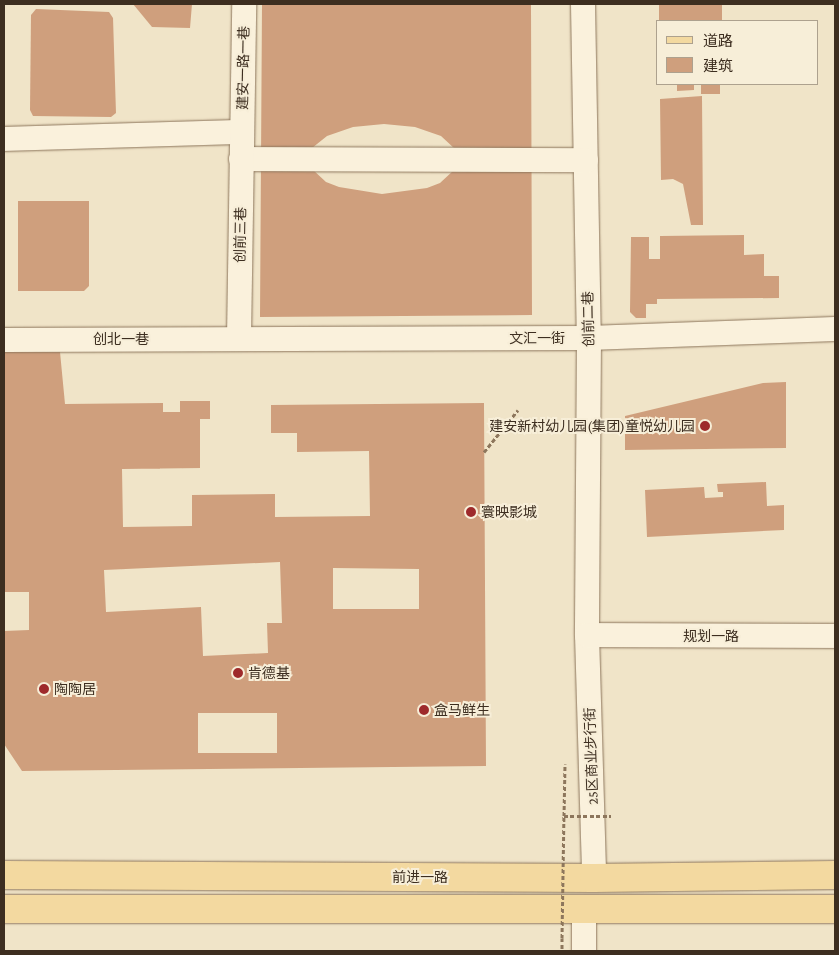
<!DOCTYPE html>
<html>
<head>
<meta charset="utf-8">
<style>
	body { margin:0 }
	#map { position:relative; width:839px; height:955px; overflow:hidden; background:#f0e4c8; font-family:"Crimson Pro","Noto Sans SC",serif }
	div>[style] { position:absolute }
	.building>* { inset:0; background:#cf9f7d; transform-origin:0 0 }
	.path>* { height:3px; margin-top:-1.5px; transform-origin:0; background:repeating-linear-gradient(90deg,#8d765c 0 4px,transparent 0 6.5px) }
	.roads { filter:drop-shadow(0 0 1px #8d765c) drop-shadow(0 0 1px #8d765c) }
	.minor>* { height:24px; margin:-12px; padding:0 12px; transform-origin:12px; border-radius:12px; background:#faf1dc }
	.major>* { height:28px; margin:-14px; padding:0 14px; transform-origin:14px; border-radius:14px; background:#f3d9a0 }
	.path-bridge>* { height:3px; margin-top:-1.5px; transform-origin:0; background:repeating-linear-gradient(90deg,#8d765c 0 4px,transparent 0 6.5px) }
	.dots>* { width:14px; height:14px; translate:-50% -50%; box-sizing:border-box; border:2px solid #f7eed8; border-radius:50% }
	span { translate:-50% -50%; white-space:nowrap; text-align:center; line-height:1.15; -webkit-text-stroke:4px #f7eed8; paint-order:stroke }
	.street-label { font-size:14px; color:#3d2e20 }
	.poi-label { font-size:14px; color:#3d2e20 }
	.right { translate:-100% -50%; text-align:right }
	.left { translate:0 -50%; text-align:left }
	.frame { position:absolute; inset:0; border:5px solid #3d2e20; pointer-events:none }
	.legend { position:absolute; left:656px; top:20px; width:162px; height:65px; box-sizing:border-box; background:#f7eed8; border:1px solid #ada18e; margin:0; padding:6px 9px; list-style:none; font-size:15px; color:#3d2e20 }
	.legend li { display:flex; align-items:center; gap:10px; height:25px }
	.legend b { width:25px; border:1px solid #ada18e }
</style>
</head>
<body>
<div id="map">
	<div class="building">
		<div style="clip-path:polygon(133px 4px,192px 4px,190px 28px,152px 27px)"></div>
		<div style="clip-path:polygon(evenodd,262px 4px,531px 4px,532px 315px,260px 317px,262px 4px,384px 124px,415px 127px,441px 136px,455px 149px,454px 170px,440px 183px,427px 188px,382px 194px,339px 187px,326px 182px,312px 169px,312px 148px,327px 136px,353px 127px,384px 124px)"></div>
		<div style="left:659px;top:4px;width:63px;height:17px"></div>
		<div style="clip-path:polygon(36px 9px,109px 12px,113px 18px,116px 113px,111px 117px,33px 116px,30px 110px,31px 15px)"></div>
		<div style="clip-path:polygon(677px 84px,694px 84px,694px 90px,677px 91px)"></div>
		<div style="left:701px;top:84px;width:19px;height:10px"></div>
		<div style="clip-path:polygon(702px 96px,703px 225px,691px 225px,683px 184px,673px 179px,661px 180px,660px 99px)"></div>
		<div style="clip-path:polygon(18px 201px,89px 201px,89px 286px,84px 291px,18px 291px)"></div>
		<div style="clip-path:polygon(744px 235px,744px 255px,764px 254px,764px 276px,779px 276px,779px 298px,657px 299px,657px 304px,646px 304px,646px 318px,636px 318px,630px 312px,631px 237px,649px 237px,649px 259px,660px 259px,660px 236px)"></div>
		<div style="clip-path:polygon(evenodd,4px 350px,60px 352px,65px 404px,163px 403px,163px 412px,180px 412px,180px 401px,210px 401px,210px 419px,200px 419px,200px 468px,122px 469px,123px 527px,192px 526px,192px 495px,275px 494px,275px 517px,370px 516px,369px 451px,297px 452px,297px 433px,271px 433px,271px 405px,484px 403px,486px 766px,22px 771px,4px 744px,4px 631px,29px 630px,29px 592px,4px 592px,4px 350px,280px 562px,282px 623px,267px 623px,268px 653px,203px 656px,201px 607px,106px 612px,104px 570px,280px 562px,4px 350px,333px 568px,419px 569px,419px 609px,333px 609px,333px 568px,4px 350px,198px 713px,277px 713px,277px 753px,198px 753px,198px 713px)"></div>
		<div style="clip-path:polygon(786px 382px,786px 448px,625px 450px,625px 416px,763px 383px)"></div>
		<div style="clip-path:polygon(766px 482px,767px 506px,784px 505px,784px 530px,647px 537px,645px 490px,704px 487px,705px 498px,723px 497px,723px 492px,718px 492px,717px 484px)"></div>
	</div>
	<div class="path">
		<div style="left:484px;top:452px;width:54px;rotate:-51deg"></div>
		<div style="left:564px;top:816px;width:52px;rotate:-88.9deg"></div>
		<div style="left:562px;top:938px;width:13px;rotate:90deg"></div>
	</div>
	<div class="roads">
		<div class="minor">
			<div style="left:583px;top:4px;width:334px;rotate:89deg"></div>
			<div style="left:589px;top:338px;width:297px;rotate:90.4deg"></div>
			<div style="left:587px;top:635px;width:243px;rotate:88.3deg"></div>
			<div style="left:4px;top:139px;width:238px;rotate:-1.7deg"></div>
			<div style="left:241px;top:159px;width:345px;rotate:0.2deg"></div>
			<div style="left:239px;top:338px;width:334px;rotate:-89.1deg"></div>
			<div style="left:4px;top:340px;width:585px;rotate:-0.2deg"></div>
			<div style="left:589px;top:338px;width:246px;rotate:-2.1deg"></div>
			<div style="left:587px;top:635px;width:248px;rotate:0.2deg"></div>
			<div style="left:584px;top:909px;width:42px;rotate:90deg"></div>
		</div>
		<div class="major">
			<div style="left:4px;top:875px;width:590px;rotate:0.29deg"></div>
			<div style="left:594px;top:878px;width:241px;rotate:-0.7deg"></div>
			<div style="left:4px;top:909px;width:831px"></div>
		</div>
	</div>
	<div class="path-bridge">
		<div style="left:562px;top:938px;width:122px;rotate:-89.1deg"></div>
		<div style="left:564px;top:816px;width:47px"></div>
	</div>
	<div class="dots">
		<div style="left:705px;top:426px;background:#9e2a2b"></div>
		<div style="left:471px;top:512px;background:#9e2a2b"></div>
		<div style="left:238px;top:673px;background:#9e2a2b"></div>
		<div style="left:44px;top:689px;background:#9e2a2b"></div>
		<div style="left:424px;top:710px;background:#9e2a2b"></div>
	</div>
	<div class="street-label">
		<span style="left:243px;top:68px;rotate:-89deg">建安一路一巷</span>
		<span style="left:240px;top:235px;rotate:-89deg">创前三巷</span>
		<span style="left:588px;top:319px;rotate:-91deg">创前二巷</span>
		<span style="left:537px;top:338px">文汇一街</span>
		<span style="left:121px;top:339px">创北一巷</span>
		<span style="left:711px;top:636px">规划一路</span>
		<span style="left:591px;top:756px;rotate:-92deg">25区商业步行街</span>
		<span style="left:420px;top:877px">前进一路</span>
	</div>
	<div class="poi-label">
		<span class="right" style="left:695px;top:426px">建安新村幼儿园(集团)童悦幼儿园</span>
		<span class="left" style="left:481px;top:512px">寰映影城</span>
		<span class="left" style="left:248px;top:673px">肯德基</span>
		<span class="left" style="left:54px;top:689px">陶陶居</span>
		<span class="left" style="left:434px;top:710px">盒马鲜生</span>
	</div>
	<div class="frame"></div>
	<ul class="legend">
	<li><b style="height:6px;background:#f3d9a0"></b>道路</li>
	<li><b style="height:14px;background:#cf9f7d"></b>建筑</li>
	</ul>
</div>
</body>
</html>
